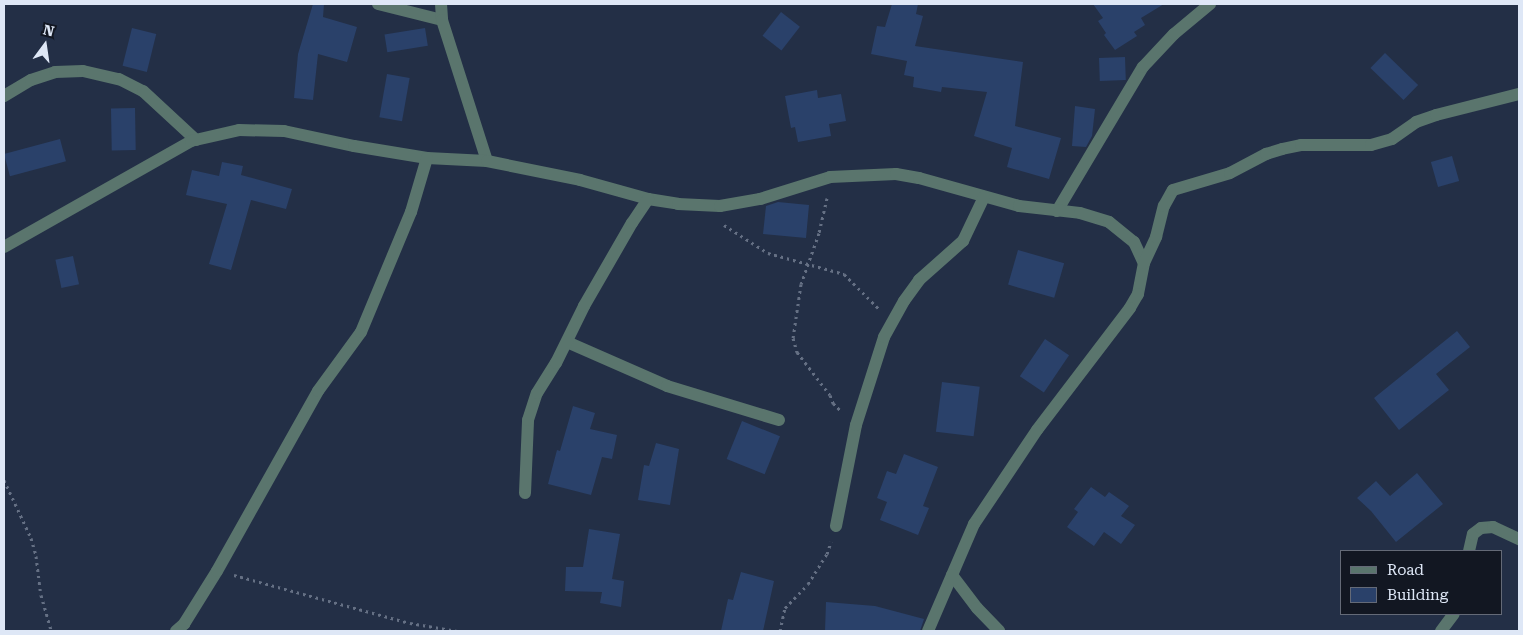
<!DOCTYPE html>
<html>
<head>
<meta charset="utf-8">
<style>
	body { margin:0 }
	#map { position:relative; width:1523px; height:635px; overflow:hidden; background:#232f46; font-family:"Roboto Serif",serif }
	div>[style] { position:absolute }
	.building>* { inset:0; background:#2a416a; transform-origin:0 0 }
	.path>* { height:3px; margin-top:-1.5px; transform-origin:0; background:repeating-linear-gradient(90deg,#657084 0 2.5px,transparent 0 6.5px) }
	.minor>* { height:12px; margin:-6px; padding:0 6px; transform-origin:6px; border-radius:6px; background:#5a756d }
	span { translate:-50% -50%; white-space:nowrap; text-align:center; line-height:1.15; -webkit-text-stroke:4.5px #121722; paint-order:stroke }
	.frame { position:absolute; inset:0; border:5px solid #dee7f6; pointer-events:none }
	.legend { position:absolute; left:1340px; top:550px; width:162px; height:65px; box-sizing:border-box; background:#121722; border:1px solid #646a77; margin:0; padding:6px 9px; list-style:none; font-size:15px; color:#dee7f6 }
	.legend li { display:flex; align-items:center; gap:10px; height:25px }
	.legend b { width:25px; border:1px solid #646a77 }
	.north { position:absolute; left:20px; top:20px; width:50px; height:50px; -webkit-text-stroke:4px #121722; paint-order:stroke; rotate:14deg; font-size:14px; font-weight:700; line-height:20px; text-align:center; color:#dee7f6 }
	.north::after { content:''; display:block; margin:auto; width:18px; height:22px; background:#dee7f6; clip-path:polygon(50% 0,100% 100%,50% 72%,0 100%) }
</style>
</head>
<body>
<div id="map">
	<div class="building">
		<div style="clip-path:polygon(313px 4px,324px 4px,323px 17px,357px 27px,347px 62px,318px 54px,313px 100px,294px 98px,298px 54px)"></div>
		<div style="clip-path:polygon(892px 4px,918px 4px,916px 14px,923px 16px,915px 46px,1023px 62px,1015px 126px,1061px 138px,1049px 179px,1007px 167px,1012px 148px,974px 136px,987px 92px,942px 87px,941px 92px,913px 87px,914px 77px,904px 75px,907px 61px,871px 54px,877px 26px,885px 27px)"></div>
		<div style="clip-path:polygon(1093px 4px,1164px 4px,1141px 18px,1145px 25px,1134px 32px,1137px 36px,1115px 50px,1104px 35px,1106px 33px,1098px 21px,1103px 18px)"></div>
		<div style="left:781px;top:12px;width:24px;height:30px;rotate:38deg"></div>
		<div style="left:132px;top:28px;width:25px;height:39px;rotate:14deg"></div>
		<div style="left:425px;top:28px;width:18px;height:41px;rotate:81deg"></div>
		<div style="left:1385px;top:53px;width:46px;height:21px;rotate:44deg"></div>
		<div style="left:1125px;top:57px;width:23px;height:26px;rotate:88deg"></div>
		<div style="left:387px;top:74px;width:23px;height:44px;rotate:10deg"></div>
		<div style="clip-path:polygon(817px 90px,818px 98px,841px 94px,846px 121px,829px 124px,831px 136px,798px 142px,795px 127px,791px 128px,785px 96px)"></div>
		<div style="clip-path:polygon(1075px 106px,1095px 109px,1092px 136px,1086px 147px,1072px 146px)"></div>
		<div style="left:135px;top:108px;width:42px;height:24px;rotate:89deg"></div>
		<div style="left:60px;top:139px;width:23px;height:58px;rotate:75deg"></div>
		<div style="left:1452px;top:156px;width:26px;height:22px;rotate:74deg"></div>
		<div style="clip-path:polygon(222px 162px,243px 166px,241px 175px,292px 189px,286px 209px,251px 200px,231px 270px,209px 264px,227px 204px,186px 195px,192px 170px,219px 176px)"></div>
		<div style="clip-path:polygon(778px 202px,809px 205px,806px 238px,763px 234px,766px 206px)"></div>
		<div style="left:1018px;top:250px;width:48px;height:36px;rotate:16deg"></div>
		<div style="left:73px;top:256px;width:29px;height:18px;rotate:78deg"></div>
		<div style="clip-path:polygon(1457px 331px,1470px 347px,1436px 374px,1449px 390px,1399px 430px,1374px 398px)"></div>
		<div style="left:1045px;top:339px;width:29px;height:45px;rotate:34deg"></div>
		<div style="left:942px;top:382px;width:38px;height:50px;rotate:7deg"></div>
		<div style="clip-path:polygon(573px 406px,595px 413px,590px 429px,617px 435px,612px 459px,602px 457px,591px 495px,548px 484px,557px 450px,560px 451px)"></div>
		<div style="left:742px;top:421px;width:41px;height:41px;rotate:22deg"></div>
		<div style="clip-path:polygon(656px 443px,679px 449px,670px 505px,638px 500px,644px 465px,649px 466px)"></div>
		<div style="clip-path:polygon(904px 454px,938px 467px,923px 506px,929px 508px,918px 535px,880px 520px,887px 502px,877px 498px,887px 471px,896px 474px)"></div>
		<div style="clip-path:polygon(1417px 473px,1443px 504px,1396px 542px,1371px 511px,1357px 498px,1376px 481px,1390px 496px)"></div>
		<div style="clip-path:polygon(1091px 487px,1105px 497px,1109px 492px,1129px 506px,1121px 516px,1135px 525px,1121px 544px,1104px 532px,1094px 546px,1067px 527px,1078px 512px,1074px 509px)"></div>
		<div style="clip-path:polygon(589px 529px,620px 534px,612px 579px,624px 581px,621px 607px,600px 603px,602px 592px,565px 591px,566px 567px,583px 567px)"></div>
		<div style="clip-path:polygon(741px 572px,774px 581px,763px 631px,721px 631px,728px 599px,733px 600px)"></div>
		<div style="clip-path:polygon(826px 602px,875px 606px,924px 619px,920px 631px,825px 631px)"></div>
	</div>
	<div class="path">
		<div style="left:827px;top:198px;width:36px;rotate:103deg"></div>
		<div style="left:819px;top:233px;width:54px;rotate:109.4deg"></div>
		<div style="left:801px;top:284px;width:55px;rotate:98.4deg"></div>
		<div style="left:793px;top:338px;width:15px;rotate:74deg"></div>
		<div style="left:797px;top:352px;width:54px;rotate:52.5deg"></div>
		<div style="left:830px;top:395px;width:9px;rotate:69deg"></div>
		<div style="left:833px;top:403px;width:11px;rotate:45deg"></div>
		<div style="left:724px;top:225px;width:52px;rotate:32.5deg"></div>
		<div style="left:768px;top:253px;width:79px;rotate:15.4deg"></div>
		<div style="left:844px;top:274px;width:51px;rotate:45deg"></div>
		<div style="left:4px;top:480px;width:64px;rotate:65deg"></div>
		<div style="left:31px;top:538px;width:19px;rotate:74deg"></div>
		<div style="left:36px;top:556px;width:39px;rotate:83deg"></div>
		<div style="left:41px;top:595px;width:37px;rotate:74deg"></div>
		<div style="left:234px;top:575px;width:182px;rotate:15.3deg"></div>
		<div style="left:410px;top:623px;width:48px;rotate:9.7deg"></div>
		<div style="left:780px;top:631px;width:24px;rotate:-78deg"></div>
		<div style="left:785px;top:608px;width:33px;rotate:-46deg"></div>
		<div style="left:808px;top:584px;width:36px;rotate:-58deg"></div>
		<div style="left:827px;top:554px;width:13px;rotate:-72deg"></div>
	</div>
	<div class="minor">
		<div style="left:378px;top:4px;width:66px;rotate:14deg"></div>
		<div style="left:441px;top:4px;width:16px;rotate:86deg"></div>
		<div style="left:442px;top:20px;width:148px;rotate:72.3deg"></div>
		<div style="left:4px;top:96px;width:31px;rotate:-31deg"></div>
		<div style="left:31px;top:80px;width:25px;rotate:-18deg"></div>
		<div style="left:55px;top:72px;width:28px;rotate:-2deg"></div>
		<div style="left:83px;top:71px;width:37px;rotate:13deg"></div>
		<div style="left:119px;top:79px;width:27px;rotate:27deg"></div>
		<div style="left:143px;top:91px;width:72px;rotate:42.8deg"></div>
		<div style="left:1057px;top:211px;width:168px;rotate:-59.2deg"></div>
		<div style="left:1143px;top:67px;width:45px;rotate:-46.8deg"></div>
		<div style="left:1174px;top:34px;width:47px;rotate:-39.8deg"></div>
		<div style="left:4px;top:247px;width:215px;rotate:-29.5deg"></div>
		<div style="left:191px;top:141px;width:49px;rotate:-12.9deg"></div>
		<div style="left:239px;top:130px;width:45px;rotate:1.3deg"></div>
		<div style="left:284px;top:131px;width:72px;rotate:12.1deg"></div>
		<div style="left:354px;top:146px;width:74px;rotate:9.3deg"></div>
		<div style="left:427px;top:158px;width:60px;rotate:2.9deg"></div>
		<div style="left:487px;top:161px;width:95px;rotate:11.5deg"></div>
		<div style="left:580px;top:180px;width:71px;rotate:15.6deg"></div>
		<div style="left:648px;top:199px;width:30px;rotate:9deg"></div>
		<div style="left:678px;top:204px;width:42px;rotate:2.7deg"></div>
		<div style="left:720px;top:206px;width:41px;rotate:-9.9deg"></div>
		<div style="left:760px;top:199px;width:73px;rotate:-17.4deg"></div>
		<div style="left:830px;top:177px;width:66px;rotate:-2.6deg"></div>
		<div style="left:896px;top:174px;width:23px;rotate:10deg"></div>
		<div style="left:919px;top:178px;width:104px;rotate:15.6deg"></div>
		<div style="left:1019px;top:206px;width:61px;rotate:6.5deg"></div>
		<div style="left:1080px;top:213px;width:30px;rotate:17deg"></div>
		<div style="left:1109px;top:222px;width:32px;rotate:39deg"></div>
		<div style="left:1134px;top:242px;width:23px;rotate:65deg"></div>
		<div style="left:1144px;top:263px;width:32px;rotate:101deg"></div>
		<div style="left:1138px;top:294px;width:16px;rotate:120deg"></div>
		<div style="left:1130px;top:308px;width:153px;rotate:127.3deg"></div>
		<div style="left:1037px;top:430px;width:113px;rotate:123.8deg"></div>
		<div style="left:974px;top:524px;width:116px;rotate:113.3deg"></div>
		<div style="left:1144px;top:263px;width:29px;rotate:-65deg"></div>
		<div style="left:1156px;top:237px;width:32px;rotate:-76deg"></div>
		<div style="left:1164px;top:206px;width:18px;rotate:-61deg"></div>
		<div style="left:1173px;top:190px;width:59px;rotate:-16.6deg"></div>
		<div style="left:1230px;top:173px;width:41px;rotate:-27.8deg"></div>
		<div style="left:1266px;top:154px;width:17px;rotate:-17deg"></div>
		<div style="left:1282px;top:149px;width:19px;rotate:-12deg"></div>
		<div style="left:1301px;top:145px;width:70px"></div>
		<div style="left:1371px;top:145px;width:22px;rotate:-16deg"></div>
		<div style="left:1392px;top:139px;width:29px;rotate:-35deg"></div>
		<div style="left:1416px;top:122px;width:21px;rotate:-19deg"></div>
		<div style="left:1436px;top:115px;width:86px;rotate:-14.2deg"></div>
		<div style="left:567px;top:342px;width:109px;rotate:23.7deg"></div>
		<div style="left:667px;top:386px;width:117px;rotate:16.9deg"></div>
		<div style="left:525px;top:493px;width:73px;rotate:-87.6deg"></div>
		<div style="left:528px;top:420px;width:28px;rotate:-72deg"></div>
		<div style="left:537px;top:393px;width:36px;rotate:-58deg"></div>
		<div style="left:556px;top:363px;width:64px;rotate:-63.8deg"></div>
		<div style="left:584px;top:306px;width:96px;rotate:-60deg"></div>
		<div style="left:632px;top:223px;width:29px;rotate:-56deg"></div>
		<div style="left:836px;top:526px;width:103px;rotate:-78.8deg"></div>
		<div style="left:856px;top:425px;width:92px;rotate:-72.3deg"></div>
		<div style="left:884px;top:337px;width:41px;rotate:-60.9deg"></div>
		<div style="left:904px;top:301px;width:26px;rotate:-54deg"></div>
		<div style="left:919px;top:280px;width:59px;rotate:-41.6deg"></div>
		<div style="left:963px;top:241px;width:49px;rotate:-64.5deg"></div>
		<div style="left:1469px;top:551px;width:17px;rotate:-77deg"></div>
		<div style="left:1473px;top:534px;width:10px;rotate:-37deg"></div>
		<div style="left:1481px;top:528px;width:12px;rotate:-5deg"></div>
		<div style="left:1493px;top:527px;width:29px;rotate:25deg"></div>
		<div style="left:952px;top:575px;width:41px;rotate:52.9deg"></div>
		<div style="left:977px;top:608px;width:32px;rotate:46deg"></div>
		<div style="left:176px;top:631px;width:11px;rotate:-41deg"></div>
		<div style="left:184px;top:624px;width:62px;rotate:-58.1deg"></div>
		<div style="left:217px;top:571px;width:206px;rotate:-60.7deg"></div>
		<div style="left:318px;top:391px;width:73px;rotate:-53.9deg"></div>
		<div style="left:361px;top:332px;width:130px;rotate:-67.4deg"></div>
		<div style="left:411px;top:212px;width:56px;rotate:-73.5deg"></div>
		<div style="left:1441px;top:631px;width:21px;rotate:-53deg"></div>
	</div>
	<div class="frame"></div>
	<ul class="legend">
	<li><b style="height:6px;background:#5a756d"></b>Road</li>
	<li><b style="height:14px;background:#2a416a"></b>Building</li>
	</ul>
	<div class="north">N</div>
</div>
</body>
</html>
